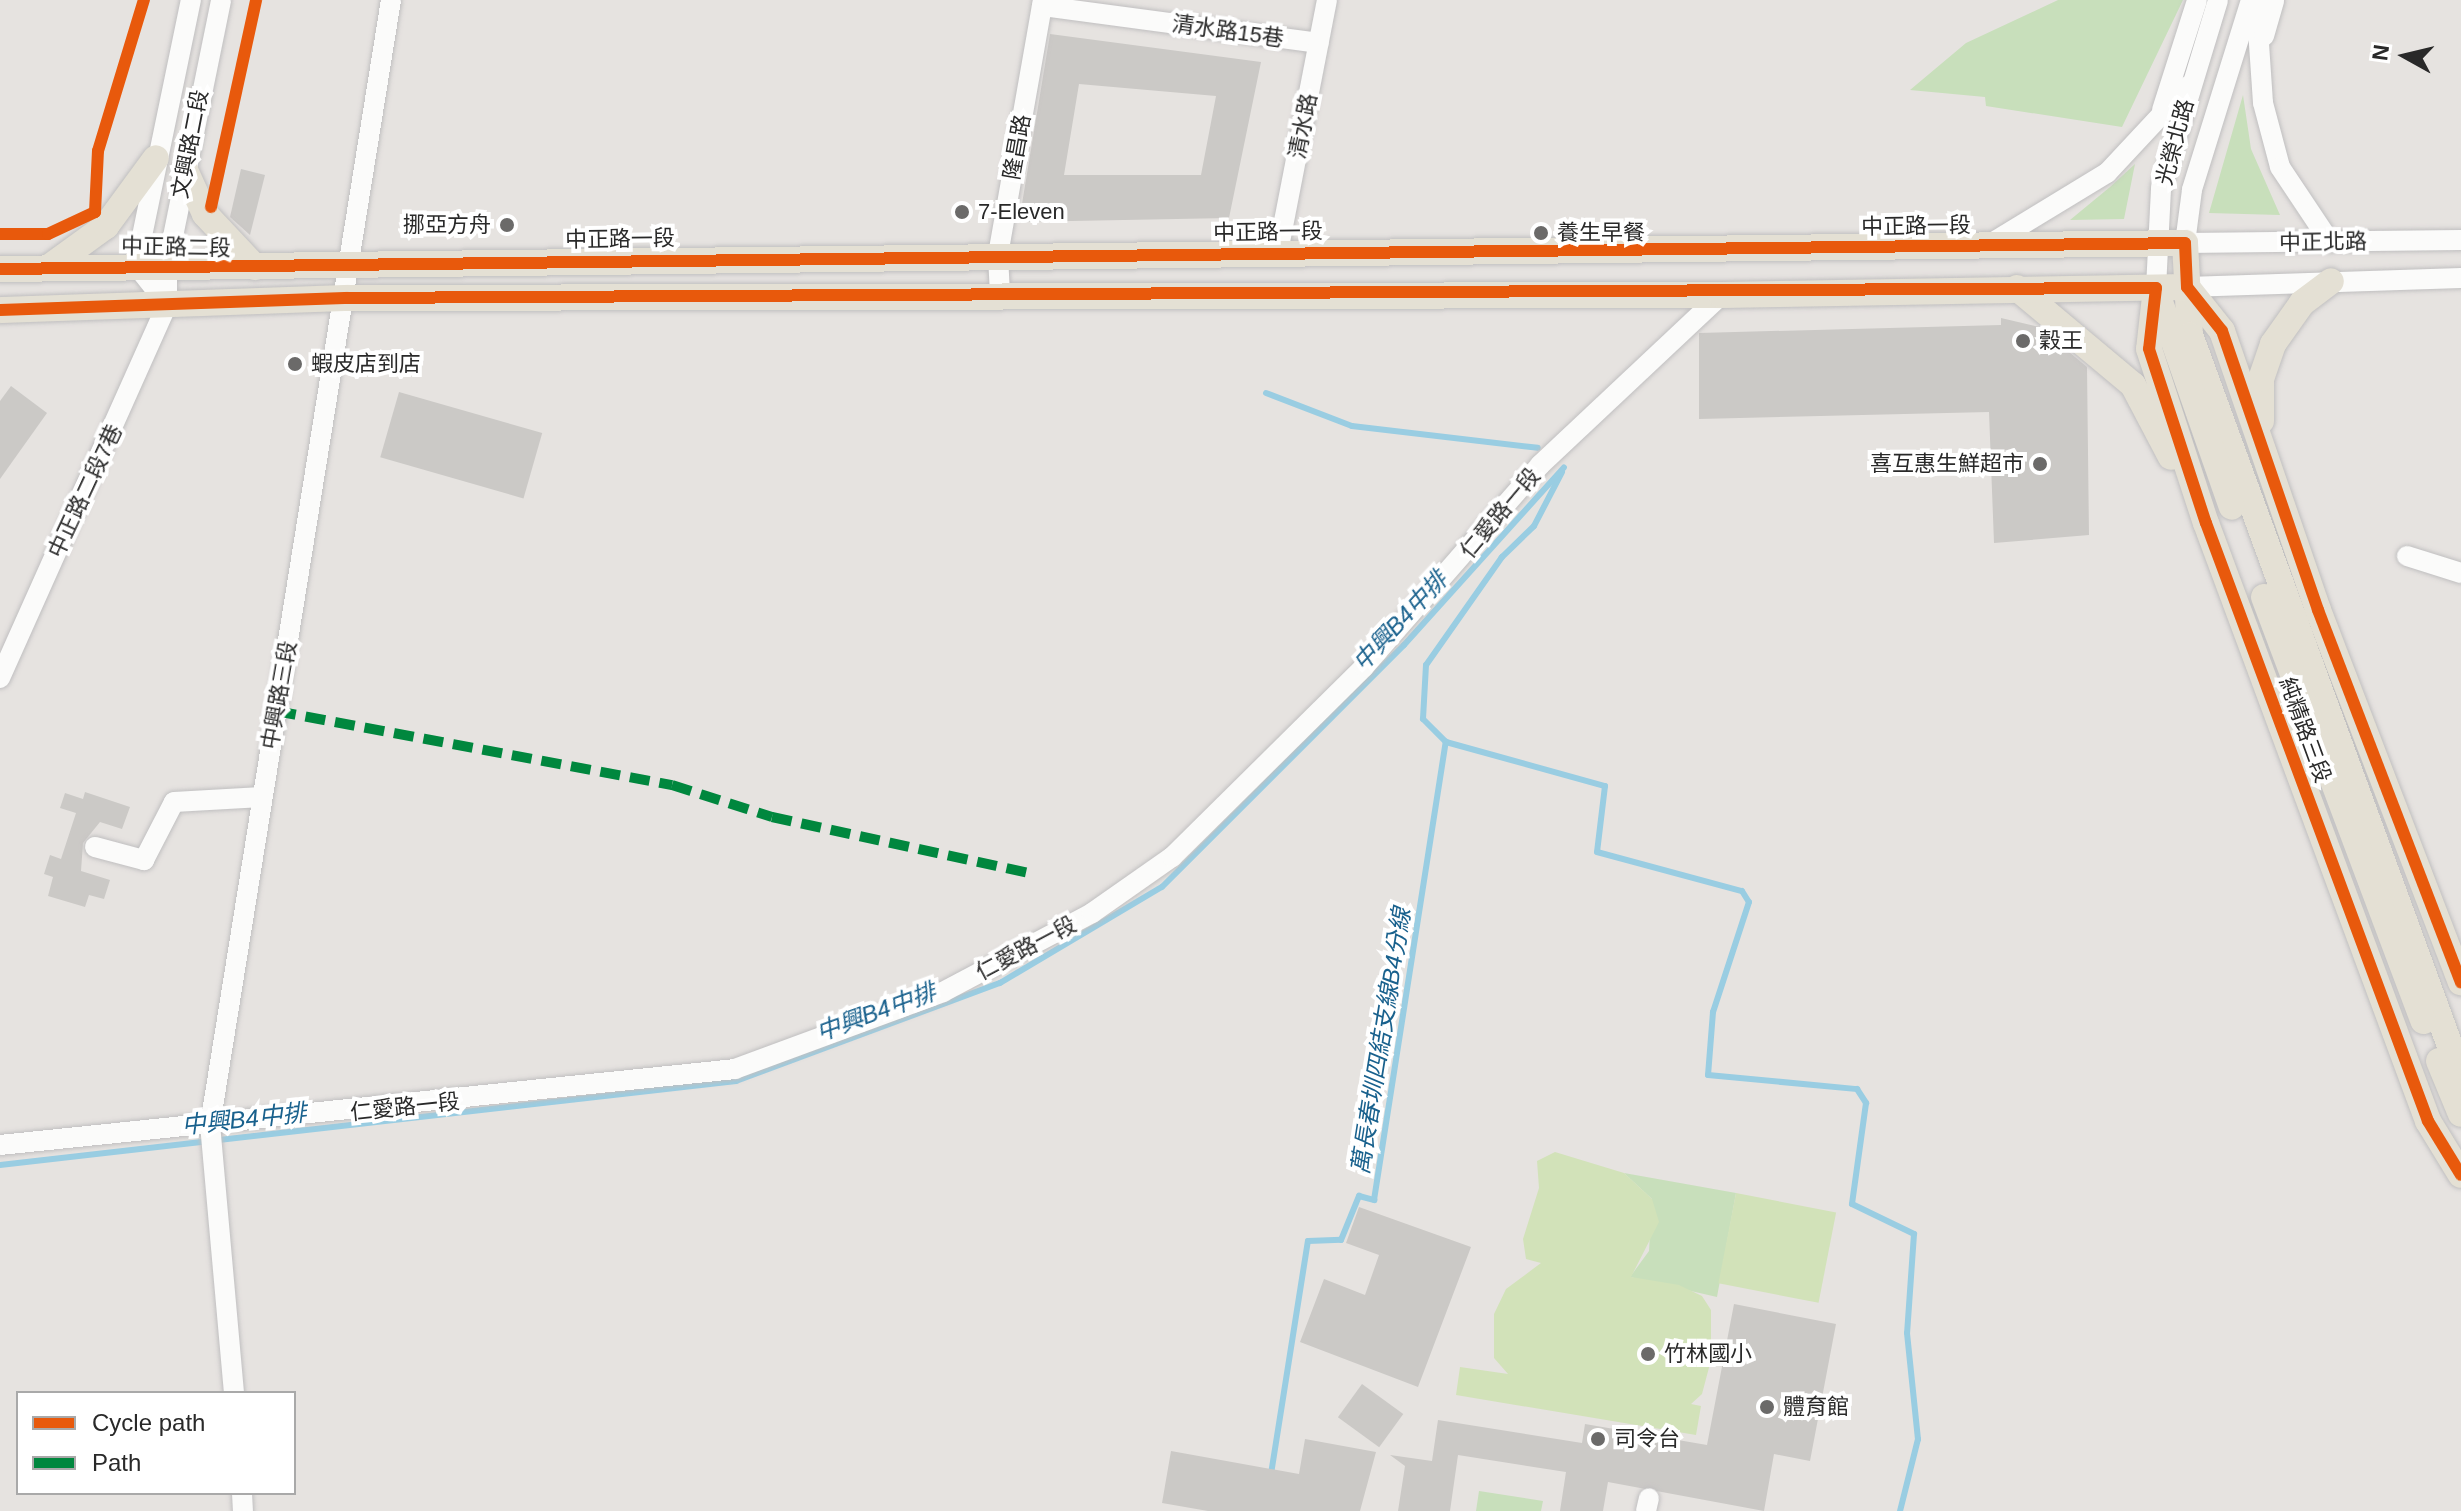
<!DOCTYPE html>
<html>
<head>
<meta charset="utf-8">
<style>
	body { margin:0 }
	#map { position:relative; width:2461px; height:1511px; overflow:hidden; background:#e6e3e0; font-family:Arial,"Noto Sans TC",sans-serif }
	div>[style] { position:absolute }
	.green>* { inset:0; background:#c8dfbb }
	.pitch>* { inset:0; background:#d2e2b9; transform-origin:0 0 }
	.stream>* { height:6px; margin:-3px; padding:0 3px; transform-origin:3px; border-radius:3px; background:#99cde2 }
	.building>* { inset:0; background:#cbc9c6; transform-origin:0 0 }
	.roads { filter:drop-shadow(0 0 2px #c0bfc0) drop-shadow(0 0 2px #c0bfc0) }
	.minor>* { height:20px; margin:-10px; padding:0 10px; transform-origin:10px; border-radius:10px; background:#fbfbfa }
	.major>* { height:26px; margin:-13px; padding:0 13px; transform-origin:13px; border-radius:13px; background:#e4e0d4 }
	.quiet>* { height:10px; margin-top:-5px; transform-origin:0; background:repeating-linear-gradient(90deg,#00873e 0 20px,transparent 0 30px) }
	.cycleway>* { height:12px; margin:-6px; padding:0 6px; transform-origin:6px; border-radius:6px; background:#e8590c }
	.dots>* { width:22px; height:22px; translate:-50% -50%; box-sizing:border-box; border:4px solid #fff; border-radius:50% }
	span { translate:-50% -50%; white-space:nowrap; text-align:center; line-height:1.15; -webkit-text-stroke:8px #fff; paint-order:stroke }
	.street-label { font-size:22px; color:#292929 }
	.poi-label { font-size:22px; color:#292929 }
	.left { translate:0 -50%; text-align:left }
	.right { translate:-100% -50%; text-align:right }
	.water-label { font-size:24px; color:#19618d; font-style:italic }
	.legend { position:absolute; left:16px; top:1391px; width:280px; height:104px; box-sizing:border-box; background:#fff; border:2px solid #a9a9a9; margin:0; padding:10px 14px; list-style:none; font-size:24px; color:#292929 }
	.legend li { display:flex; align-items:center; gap:16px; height:40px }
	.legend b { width:40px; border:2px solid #a9a9a9 }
	.north { position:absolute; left:2365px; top:16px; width:80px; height:80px; -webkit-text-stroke:6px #fff; paint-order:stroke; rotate:278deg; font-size:22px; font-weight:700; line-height:32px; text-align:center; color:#292929 }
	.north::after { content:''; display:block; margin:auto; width:28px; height:36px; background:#292929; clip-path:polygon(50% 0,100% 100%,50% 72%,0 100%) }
</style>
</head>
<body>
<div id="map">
	<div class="green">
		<div style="clip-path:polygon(2058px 0,2183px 0,2122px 127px,1986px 106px,1985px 97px,1910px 90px,1966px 43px)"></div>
		<div style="clip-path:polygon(2243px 95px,2251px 149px,2280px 215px,2209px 213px)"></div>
		<div style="clip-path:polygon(2135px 164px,2124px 219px,2070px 220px,2110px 187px)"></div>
		<div style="clip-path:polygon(1624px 1173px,1736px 1193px,1717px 1297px,1630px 1277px,1649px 1251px,1652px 1199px)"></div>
		<div style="clip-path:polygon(1479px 1491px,1543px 1501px,1541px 1511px,1476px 1511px)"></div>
	</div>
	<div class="pitch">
		<div style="clip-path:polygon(1555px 1152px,1624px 1173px,1652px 1199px,1659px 1222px,1631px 1277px,1679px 1285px,1702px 1296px,1711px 1310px,1711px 1360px,1702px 1394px,1691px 1404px,1701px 1406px,1696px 1435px,1456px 1395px,1460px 1367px,1508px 1374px,1494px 1358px,1494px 1314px,1506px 1289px,1541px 1263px,1526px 1259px,1523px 1239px,1539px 1188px,1537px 1161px)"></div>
		<div style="left:1736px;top:1193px;width:102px;height:92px;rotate:11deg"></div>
	</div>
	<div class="stream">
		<div style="left:1266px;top:393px;width:92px;rotate:21deg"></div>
		<div style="left:1352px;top:426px;width:187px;rotate:6.7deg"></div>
		<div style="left:1562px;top:472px;width:61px;rotate:117.4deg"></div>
		<div style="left:1534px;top:526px;width:45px;rotate:135.9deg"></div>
		<div style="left:1502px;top:557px;width:132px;rotate:125.1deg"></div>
		<div style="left:1426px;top:665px;width:54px;rotate:93.2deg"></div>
		<div style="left:1423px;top:719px;width:33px;rotate:45deg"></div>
		<div style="left:1446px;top:742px;width:165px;rotate:15.5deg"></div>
		<div style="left:1605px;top:786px;width:66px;rotate:96.9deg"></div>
		<div style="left:1597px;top:852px;width:150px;rotate:15.1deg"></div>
		<div style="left:1742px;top:891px;width:13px;rotate:58deg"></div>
		<div style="left:1749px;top:902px;width:116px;rotate:108.1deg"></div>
		<div style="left:1713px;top:1012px;width:63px;rotate:94.5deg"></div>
		<div style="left:1708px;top:1075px;width:150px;rotate:5.4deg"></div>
		<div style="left:1857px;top:1089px;width:17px;rotate:57deg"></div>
		<div style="left:1866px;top:1103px;width:102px;rotate:97.9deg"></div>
		<div style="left:1852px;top:1204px;width:69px;rotate:25.8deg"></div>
		<div style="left:1914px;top:1234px;width:99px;rotate:94deg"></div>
		<div style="left:1907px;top:1333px;width:107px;rotate:84.1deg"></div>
		<div style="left:1918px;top:1439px;width:74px;rotate:104deg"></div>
		<div style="left:0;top:1165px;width:741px;rotate:-6.51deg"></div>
		<div style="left:736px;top:1081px;width:282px;rotate:-20.4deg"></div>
		<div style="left:1000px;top:983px;width:188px;rotate:-30.7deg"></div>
		<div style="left:1162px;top:887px;width:342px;rotate:-45deg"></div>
		<div style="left:1404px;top:645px;width:239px;rotate:-48deg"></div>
		<div style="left:1271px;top:1474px;width:236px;rotate:-81deg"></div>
		<div style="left:1308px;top:1241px;width:33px;rotate:-2deg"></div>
		<div style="left:1341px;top:1240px;width:48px;rotate:-67.8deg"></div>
		<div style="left:1359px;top:1196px;width:16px;rotate:15deg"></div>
		<div style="left:1374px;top:1200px;width:464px;rotate:-81.1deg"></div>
	</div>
	<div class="building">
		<div style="clip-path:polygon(evenodd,1050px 34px,1261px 62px,1229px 218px,1019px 222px,1050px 34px,1079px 84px,1216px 96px,1201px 175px,1064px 175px,1079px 84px)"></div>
		<div style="clip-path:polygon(241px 169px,265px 175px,250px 235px,230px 217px)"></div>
		<div style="clip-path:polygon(2001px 318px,2039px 327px,2087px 367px,2089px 535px,1994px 543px,1989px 412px,1699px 419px,1699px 333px,2001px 325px)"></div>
		<div style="clip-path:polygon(11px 386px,47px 413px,0 479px,0 401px)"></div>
		<div style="left:399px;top:392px;width:149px;height:68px;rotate:16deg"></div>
		<div style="clip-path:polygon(85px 792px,130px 807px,122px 829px,100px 822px,83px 843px,81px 871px,110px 880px,104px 899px,89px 895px,85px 907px,48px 896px,53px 877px,44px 874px,50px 855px,61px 859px,76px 813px,60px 808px,65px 793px,83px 799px)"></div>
		<div style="clip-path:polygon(1359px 1207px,1471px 1247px,1418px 1387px,1300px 1342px,1324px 1279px,1365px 1295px,1379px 1255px,1346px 1243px)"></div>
		<div style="clip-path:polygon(1734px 1304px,1836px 1324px,1810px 1461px,1774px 1454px,1764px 1511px,1608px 1482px,1603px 1511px,1560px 1511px,1566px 1472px,1458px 1455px,1450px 1511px,1398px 1511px,1405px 1466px,1390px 1455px,1432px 1461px,1438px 1420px,1582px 1443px,1585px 1424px,1707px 1445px)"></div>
		<div style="left:1362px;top:1384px;width:51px;height:41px;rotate:36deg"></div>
		<div style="clip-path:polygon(1305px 1439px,1376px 1452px,1360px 1511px,1208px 1511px,1162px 1503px,1171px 1451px,1299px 1474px)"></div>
	</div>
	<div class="roads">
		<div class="minor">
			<div style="left:2251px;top:0;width:199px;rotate:107.3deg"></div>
			<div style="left:2192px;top:190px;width:53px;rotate:97.5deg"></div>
			<div style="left:2185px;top:243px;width:276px;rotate:-0.6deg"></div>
			<div style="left:2256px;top:0;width:103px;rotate:86.1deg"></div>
			<div style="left:2263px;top:103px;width:66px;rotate:75.1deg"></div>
			<div style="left:2280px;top:167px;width:90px;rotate:56.3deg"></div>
			<div style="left:1042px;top:6px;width:279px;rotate:7.6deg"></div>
			<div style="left:2264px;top:36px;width:37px;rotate:-74deg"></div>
			<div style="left:2162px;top:110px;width:115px;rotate:-72.3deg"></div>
			<div style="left:1990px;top:244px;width:137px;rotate:-31.3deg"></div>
			<div style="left:2107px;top:173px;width:119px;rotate:-47deg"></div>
			<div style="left:1278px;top:252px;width:257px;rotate:-79deg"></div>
			<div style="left:2187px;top:287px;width:274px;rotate:-1.9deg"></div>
			<div style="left:2156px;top:288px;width:100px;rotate:-87.1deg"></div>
			<div style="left:2161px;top:188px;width:196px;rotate:-73.1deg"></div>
			<div style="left:1000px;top:294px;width:39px;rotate:-93deg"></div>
			<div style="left:998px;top:255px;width:259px;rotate:-80deg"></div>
			<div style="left:167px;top:304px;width:50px;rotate:-128.5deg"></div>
			<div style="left:136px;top:265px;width:271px;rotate:-78.3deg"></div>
			<div style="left:2407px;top:556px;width:57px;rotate:17.5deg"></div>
			<div style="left:0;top:678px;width:410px;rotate:-65.9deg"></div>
			<div style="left:167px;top:304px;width:38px;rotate:-90deg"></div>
			<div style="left:167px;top:266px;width:271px;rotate:-78.5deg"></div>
			<div style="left:95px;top:847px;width:51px;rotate:14.9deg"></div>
			<div style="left:144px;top:860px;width:65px;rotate:-62.7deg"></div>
			<div style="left:174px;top:802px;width:88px;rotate:-3.3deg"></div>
			<div style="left:0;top:1145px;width:739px;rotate:-5.9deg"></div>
			<div style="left:735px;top:1069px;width:222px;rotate:-20.3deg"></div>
			<div style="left:943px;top:992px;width:169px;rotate:-27.9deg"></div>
			<div style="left:1092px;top:913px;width:98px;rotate:-35deg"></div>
			<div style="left:1172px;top:857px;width:270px;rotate:-44.7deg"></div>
			<div style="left:1364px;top:667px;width:268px;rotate:-48.9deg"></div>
			<div style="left:1540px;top:465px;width:248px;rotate:-43.2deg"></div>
			<div style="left:234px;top:1393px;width:269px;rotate:-95.1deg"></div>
			<div style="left:210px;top:1125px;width:1139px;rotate:-80.86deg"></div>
			<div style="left:242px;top:1493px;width:18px;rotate:87deg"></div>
			<div style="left:1646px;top:1511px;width:13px;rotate:-77deg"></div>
		</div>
		<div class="major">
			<div style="left:185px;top:170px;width:48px;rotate:65.6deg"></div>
			<div style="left:205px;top:214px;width:73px;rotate:46.7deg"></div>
			<div style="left:48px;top:268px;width:72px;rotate:-35.9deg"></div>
			<div style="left:106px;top:226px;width:84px;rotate:-53.7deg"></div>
			<div style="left:0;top:269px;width:2185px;rotate:-0.68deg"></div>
			<div style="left:2185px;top:243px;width:92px;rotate:86.9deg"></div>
			<div style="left:2190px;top:335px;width:789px;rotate:69.91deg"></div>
			<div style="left:2187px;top:287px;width:56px;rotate:51.5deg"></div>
			<div style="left:2222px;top:331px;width:295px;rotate:71deg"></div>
			<div style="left:2318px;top:610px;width:399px;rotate:69deg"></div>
			<div style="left:2017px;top:288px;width:151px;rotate:39.9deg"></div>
			<div style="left:2133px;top:385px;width:81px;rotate:62.2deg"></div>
			<div style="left:2156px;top:288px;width:61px;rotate:96.5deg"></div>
			<div style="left:2149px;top:349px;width:183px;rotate:71.9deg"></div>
			<div style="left:2206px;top:523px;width:638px;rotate:69.63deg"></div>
			<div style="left:2428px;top:1121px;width:63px;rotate:58.6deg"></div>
			<div style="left:2159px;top:299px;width:220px;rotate:70.7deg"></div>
			<div style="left:0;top:310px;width:346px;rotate:-2deg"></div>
			<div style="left:346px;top:298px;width:1375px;rotate:-0.13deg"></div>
			<div style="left:1721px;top:295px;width:466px;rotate:-1deg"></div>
			<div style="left:2261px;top:421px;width:42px;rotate:-90deg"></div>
			<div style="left:2261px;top:379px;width:37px;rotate:-71deg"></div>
			<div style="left:2273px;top:344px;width:50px;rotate:-54.7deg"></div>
			<div style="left:2302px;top:303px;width:36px;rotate:-37deg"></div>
			<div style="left:2264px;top:597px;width:453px;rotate:69.4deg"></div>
			<div style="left:2439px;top:1061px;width:57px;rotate:67.5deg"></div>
		</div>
	</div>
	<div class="quiet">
		<div style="left:276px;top:711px;width:403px;rotate:10.6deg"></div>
		<div style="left:672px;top:785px;width:105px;rotate:17.7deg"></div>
		<div style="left:772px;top:817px;width:267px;rotate:12.3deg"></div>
	</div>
	<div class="cycleway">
		<div style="left:211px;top:207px;width:212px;rotate:-77.7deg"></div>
		<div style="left:0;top:234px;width:48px"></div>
		<div style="left:48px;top:234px;width:52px;rotate:-25.1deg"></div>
		<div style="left:95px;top:212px;width:61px;rotate:-87.2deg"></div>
		<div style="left:98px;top:151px;width:158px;rotate:-73.1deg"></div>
		<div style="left:0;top:269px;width:2185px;rotate:-0.68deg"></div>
		<div style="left:2185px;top:243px;width:44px;rotate:87.4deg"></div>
		<div style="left:2187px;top:287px;width:56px;rotate:51.5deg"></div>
		<div style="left:2222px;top:331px;width:295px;rotate:71deg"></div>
		<div style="left:2318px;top:610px;width:399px;rotate:69deg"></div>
		<div style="left:0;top:310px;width:346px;rotate:-2deg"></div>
		<div style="left:346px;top:298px;width:1810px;rotate:-0.32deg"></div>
		<div style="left:2156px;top:288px;width:61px;rotate:96.5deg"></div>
		<div style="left:2149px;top:349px;width:183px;rotate:71.9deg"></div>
		<div style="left:2206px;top:523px;width:638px;rotate:69.63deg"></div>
		<div style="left:2428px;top:1121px;width:63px;rotate:58.6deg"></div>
	</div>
	<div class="dots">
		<div style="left:962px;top:212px;background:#6b6a69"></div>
		<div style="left:507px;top:225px;background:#6b6a69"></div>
		<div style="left:1541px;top:233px;background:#6b6a69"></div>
		<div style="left:2023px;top:341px;background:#6b6a69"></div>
		<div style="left:295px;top:364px;background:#6b6a69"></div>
		<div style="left:2040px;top:464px;background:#6b6a69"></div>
		<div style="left:1648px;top:1354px;background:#6b6a69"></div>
		<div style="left:1767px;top:1407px;background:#6b6a69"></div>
		<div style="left:1598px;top:1439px;background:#6b6a69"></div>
	</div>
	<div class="street-label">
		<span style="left:1228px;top:31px;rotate:8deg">清水路15巷</span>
		<span style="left:1303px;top:126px;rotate:-79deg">清水路</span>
		<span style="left:2175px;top:142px;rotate:-75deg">光榮北路</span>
		<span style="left:190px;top:144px;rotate:-79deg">文興路二段</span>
		<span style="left:1017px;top:147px;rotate:-80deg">隆昌路</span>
		<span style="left:1916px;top:226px;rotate:-1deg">中正路一段</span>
		<span style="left:1268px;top:232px;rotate:-1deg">中正路一段</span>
		<span style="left:620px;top:239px;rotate:-1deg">中正路一段</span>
		<span style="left:2323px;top:242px;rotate:-1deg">中正北路</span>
		<span style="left:176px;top:247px;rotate:1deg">中正路二段</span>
		<span style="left:85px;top:491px;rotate:-65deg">中正路二段7巷</span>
		<span style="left:1500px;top:513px;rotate:-50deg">仁愛路一段</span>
		<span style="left:279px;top:695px;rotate:-80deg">中興路三段</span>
		<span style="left:2305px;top:730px;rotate:70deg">純精路三段</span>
		<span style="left:1026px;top:948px;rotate:-28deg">仁愛路一段</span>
		<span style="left:405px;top:1107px;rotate:-6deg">仁愛路一段</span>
	</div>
	<div class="poi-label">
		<span class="left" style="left:978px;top:212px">7-Eleven</span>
		<span class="right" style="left:491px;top:225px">挪亞方舟</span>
		<span class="left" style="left:1557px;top:233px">養生早餐</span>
		<span class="left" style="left:2039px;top:341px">穀王</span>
		<span class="left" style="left:311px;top:364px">蝦皮店到店</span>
		<span class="right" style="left:2024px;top:464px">喜互惠生鮮超市</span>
		<span class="left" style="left:1664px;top:1354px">竹林國小</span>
		<span class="left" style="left:1783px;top:1407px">體育館</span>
		<span class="left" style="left:1614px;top:1439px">司令台</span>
	</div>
	<div class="water-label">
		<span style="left:1400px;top:621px;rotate:-47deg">中興B4中排</span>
		<span style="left:876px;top:1012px;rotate:-20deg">中興B4中排</span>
		<span style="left:1381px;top:1041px;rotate:-81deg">萬長春圳四結支線B4分線</span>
		<span style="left:244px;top:1119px;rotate:-6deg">中興B4中排</span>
	</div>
	<ul class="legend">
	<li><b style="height:10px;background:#e8590c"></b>Cycle path</li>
	<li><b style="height:10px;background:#00873e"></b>Path</li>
	</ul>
	<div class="north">N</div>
</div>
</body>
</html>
